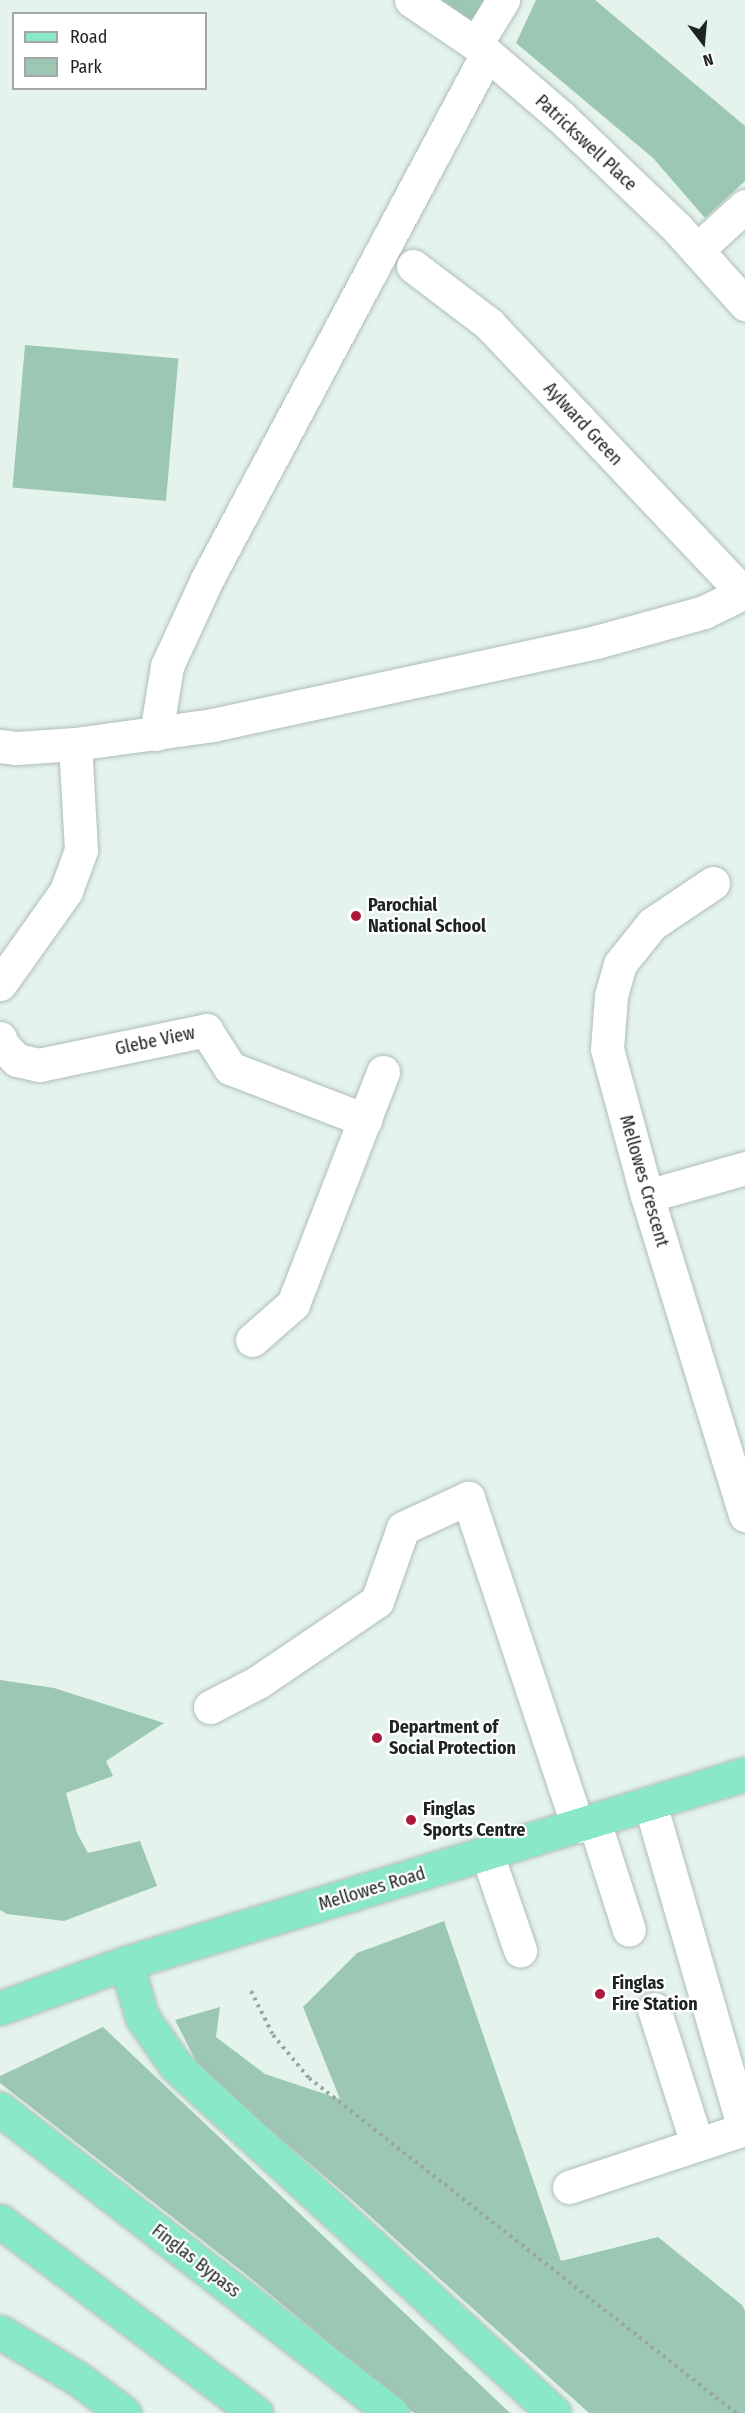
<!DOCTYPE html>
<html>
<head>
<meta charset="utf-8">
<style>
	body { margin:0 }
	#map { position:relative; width:745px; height:2413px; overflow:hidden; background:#e4f4ec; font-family:"Fira Sans Condensed",sans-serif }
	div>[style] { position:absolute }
	.green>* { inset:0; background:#9cc7b3; transform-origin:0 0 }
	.path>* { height:4px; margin-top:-2px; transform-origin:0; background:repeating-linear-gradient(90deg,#99a59f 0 3px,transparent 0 7.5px) }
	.roads { filter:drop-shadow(0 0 2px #afbeb7) drop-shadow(0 0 2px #afbeb7) }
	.minor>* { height:33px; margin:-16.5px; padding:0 16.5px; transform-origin:16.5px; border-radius:16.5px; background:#fff }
	.major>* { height:33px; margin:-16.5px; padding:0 16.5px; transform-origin:16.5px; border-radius:16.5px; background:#89e8c7 }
	.dots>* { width:16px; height:16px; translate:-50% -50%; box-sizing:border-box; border:3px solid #fff; border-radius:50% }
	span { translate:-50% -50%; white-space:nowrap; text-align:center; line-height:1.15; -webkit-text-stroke:4.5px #fff; paint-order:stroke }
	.street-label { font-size:18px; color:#1e2421 }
	.poi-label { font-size:18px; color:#1e2421; font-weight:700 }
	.left { translate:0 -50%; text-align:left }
	.legend { position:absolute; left:12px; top:12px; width:195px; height:78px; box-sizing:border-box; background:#fff; border:2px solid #a5a7a6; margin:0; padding:8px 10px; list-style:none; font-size:18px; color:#1e2421 }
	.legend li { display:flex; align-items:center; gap:12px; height:30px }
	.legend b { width:30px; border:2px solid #a5a7a6 }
	.north { position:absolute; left:673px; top:12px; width:60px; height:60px; -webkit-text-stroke:4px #fff; paint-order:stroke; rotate:164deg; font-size:16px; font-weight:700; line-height:24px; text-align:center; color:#1e2421 }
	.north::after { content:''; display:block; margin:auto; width:21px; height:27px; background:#1e2421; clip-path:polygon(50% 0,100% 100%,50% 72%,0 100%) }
</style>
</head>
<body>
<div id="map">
	<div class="green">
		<div style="clip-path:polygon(411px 0,503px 0,476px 44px)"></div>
		<div style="clip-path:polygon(536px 0,595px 0,745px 126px,745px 181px,705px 218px,653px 158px,516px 43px)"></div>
		<div style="left:25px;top:345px;width:154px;height:143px;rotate:5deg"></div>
		<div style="clip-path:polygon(0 1680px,54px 1688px,164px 1723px,106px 1761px,113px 1776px,66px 1793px,77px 1833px,88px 1853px,140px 1841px,157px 1886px,64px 1921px,7px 1914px,0 1910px)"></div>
		<div style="clip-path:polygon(444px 1921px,561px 2261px,658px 2237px,742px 2305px,745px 2311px,745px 2413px,589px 2413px,351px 2199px,201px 2071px,175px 2020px,220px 2007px,216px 2037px,265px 2074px,340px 2099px,303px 2007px,357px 1953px)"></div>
		<div style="clip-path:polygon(103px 2027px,510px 2413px,414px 2413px,243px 2272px,0 2083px,0 2076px)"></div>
	</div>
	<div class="path">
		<div style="left:251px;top:1991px;width:49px;rotate:63.4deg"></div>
		<div style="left:273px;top:2035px;width:56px;rotate:50.1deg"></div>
		<div style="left:309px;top:2078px;width:543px;rotate:38.12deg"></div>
	</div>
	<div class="roads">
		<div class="minor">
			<div style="left:411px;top:0;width:78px;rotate:34.1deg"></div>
			<div style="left:476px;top:44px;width:112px;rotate:40.7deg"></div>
			<div style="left:561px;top:117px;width:162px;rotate:43.7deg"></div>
			<div style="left:678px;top:229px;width:101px;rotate:48.2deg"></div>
			<div style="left:476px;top:44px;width:52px;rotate:-58.5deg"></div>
			<div style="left:697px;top:250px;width:65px;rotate:-42.5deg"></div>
			<div style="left:413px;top:266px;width:96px;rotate:37.3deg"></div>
			<div style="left:489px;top:324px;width:370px;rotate:46.6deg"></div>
			<div style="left:156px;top:734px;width:69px;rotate:-80.8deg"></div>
			<div style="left:167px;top:666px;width:96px;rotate:-65.3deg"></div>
			<div style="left:207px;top:579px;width:595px;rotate:-61.93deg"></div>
			<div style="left:0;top:746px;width:17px;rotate:7deg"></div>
			<div style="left:17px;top:748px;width:58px;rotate:-3.9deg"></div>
			<div style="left:75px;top:744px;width:139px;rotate:-7.8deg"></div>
			<div style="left:213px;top:725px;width:392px;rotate:-12.2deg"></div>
			<div style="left:596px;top:642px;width:112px;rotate:-15.5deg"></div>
			<div style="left:704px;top:612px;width:46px;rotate:-26deg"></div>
			<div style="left:713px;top:883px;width:73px;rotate:146.1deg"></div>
			<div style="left:652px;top:924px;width:51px;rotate:128.7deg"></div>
			<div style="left:620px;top:964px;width:33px;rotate:106deg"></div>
			<div style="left:611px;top:996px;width:53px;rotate:94.3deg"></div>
			<div style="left:607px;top:1049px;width:152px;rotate:74.8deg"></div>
			<div style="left:647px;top:1196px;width:334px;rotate:72.9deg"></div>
			<div style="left:0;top:984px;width:114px;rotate:-54.6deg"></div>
			<div style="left:66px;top:891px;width:44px;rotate:-69.9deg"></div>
			<div style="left:81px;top:850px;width:106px;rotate:-93.2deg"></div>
			<div style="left:0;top:1038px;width:9px;rotate:69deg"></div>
			<div style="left:3px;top:1046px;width:20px;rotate:45deg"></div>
			<div style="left:17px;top:1060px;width:23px;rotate:13deg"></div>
			<div style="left:39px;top:1065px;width:171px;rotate:-11.8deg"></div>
			<div style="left:206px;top:1030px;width:45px;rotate:57.7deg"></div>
			<div style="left:230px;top:1068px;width:145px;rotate:21.1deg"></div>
			<div style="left:647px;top:1196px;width:102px;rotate:-15.9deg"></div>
			<div style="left:252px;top:1340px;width:55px;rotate:-41.3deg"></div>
			<div style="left:293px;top:1304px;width:249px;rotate:-68.8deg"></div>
			<div style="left:210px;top:1707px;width:54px;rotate:-27.5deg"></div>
			<div style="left:258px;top:1682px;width:144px;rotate:-34.2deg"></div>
			<div style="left:377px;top:1601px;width:77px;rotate:-70.4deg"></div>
			<div style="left:403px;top:1528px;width:72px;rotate:-24.8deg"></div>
			<div style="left:468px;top:1498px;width:346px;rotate:71.5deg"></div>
			<div style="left:594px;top:1821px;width:114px;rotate:72.2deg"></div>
			<div style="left:487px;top:1854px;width:102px;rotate:71deg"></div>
			<div style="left:654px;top:2009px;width:142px;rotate:72.3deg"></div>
			<div style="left:569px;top:2187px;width:184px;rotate:-18.3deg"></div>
			<div style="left:744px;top:2129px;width:338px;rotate:-106.1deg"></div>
		</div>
		<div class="major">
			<div style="left:126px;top:1963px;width:56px;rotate:73.5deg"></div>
			<div style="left:142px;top:2017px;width:60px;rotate:55.2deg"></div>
			<div style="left:176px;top:2066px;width:513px;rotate:42.55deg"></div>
			<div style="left:0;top:2008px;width:134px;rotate:-19.7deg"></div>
			<div style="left:126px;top:1963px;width:647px;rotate:-16.98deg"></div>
			<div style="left:0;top:2109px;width:496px;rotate:37.8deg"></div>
			<div style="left:0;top:2221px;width:320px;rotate:36.9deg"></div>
			<div style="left:0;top:2332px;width:90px;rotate:30.9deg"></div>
			<div style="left:77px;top:2378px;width:59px;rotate:36.7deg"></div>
		</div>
	</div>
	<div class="dots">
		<div style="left:356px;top:916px;background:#ad183d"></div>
		<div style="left:377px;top:1738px;background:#ad183d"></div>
		<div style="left:411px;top:1820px;background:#ad183d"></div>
		<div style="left:600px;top:1994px;background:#ad183d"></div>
	</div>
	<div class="street-label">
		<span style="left:586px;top:143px;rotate:43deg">Patrickswell Place</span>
		<span style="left:583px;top:424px;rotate:47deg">Aylward Green</span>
		<span style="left:155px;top:1041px;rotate:-12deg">Glebe View</span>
		<span style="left:644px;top:1181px;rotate:74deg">Mellowes Crescent</span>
		<span style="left:372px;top:1889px;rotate:-17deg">Mellowes Road</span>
		<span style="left:196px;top:2261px;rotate:38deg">Finglas Bypass</span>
	</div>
	<div class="poi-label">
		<span class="left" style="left:368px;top:916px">Parochial<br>National School</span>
		<span class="left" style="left:389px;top:1738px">Department of<br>Social Protection</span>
		<span class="left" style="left:423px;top:1820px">Finglas<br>Sports Centre</span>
		<span class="left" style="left:612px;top:1994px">Finglas<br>Fire Station</span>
	</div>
	<ul class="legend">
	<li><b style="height:8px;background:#89e8c7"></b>Road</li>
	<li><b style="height:16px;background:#9cc7b3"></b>Park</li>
	</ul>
	<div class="north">N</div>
</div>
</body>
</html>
